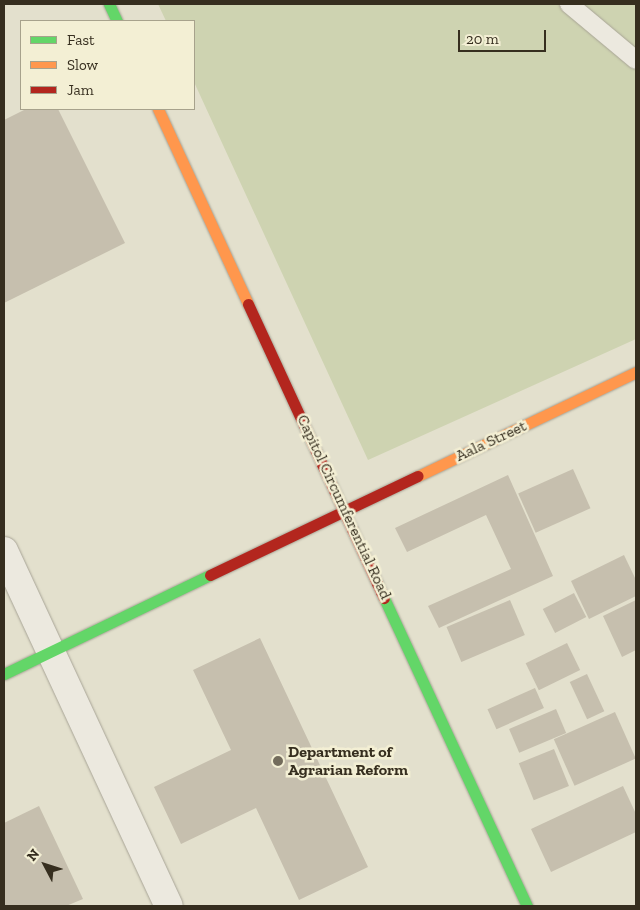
<!DOCTYPE html>
<html>
<head>
<meta charset="utf-8">
<style>
	body { margin:0 }
	#map { position:relative; width:640px; height:910px; overflow:hidden; background:#e3e0cd; font-family:"Zilla Slab",serif }
	div>[style] { position:absolute }
	.green>* { inset:0; background:#ced3b1 }
	.building>* { inset:0; background:#c6bfae; transform-origin:0 0 }
	.roads { filter:drop-shadow(0 0 1px #a8a496) drop-shadow(0 0 1px #a8a496) }
	.lane>* { height:18px; margin:-9px; padding:0 9px; transform-origin:9px; border-radius:9px; background:#ece9df }
	.street>* { height:28px; margin:-14px; padding:0 14px; transform-origin:14px; border-radius:14px; background:#ece9df }
	.fast>* { height:11px; margin:-5.5px; padding:0 5.5px; transform-origin:5.5px; border-radius:5.5px; background:#63d668 }
	.slow>* { height:11px; margin:-5.5px; padding:0 5.5px; transform-origin:5.5px; border-radius:5.5px; background:#ff974d }
	.jam>* { height:11px; margin:-5.5px; padding:0 5.5px; transform-origin:5.5px; border-radius:5.5px; background:#b3261e }
	.dots>* { width:14px; height:14px; translate:-50% -50%; box-sizing:border-box; border:2px solid #f3efd4; border-radius:50% }
	span { translate:-50% -50%; white-space:nowrap; text-align:center; line-height:1.15; -webkit-text-stroke:5px #f3efd4; paint-order:stroke }
	.street-label { font-size:16px; color:#362e1f }
	.poi-label { font-size:16px; color:#362e1f; font-weight:700 }
	.left { translate:0 -50%; text-align:left }
	.frame { position:absolute; inset:0; border:5px solid #362e1f; pointer-events:none }
	.legend { position:absolute; left:20px; top:20px; width:175px; height:90px; box-sizing:border-box; background:#f3efd4; border:1px solid #a7a28c; margin:0; padding:6px 9px; list-style:none; font-size:15px; color:#362e1f }
	.legend li { display:flex; align-items:center; gap:10px; height:25px }
	.legend b { width:25px; border:1px solid #a7a28c }
	.north { position:absolute; left:20px; top:840px; width:50px; height:50px; -webkit-text-stroke:4px #f3efd4; paint-order:stroke; rotate:310deg; font-size:14px; font-weight:700; line-height:20px; text-align:center; color:#362e1f }
	.north::after { content:''; display:block; margin:auto; width:18px; height:22px; background:#362e1f; clip-path:polygon(50% 0,100% 100%,50% 72%,0 100%) }
	.scale { position:absolute; left:458px; top:30px; width:88px; height:22px; box-sizing:border-box; border:2px solid #362e1f; border-top:0; padding-left:6px; font-size:15px; line-height:18px; white-space:nowrap; color:#362e1f; -webkit-text-stroke:4px #f3efd4; paint-order:stroke }
</style>
</head>
<body>
<div id="map">
	<div class="green">
		<div style="clip-path:polygon(158px 4px,636px 4px,636px 339px,368px 460px,194px 82px,194px 21px,166px 21px)"></div>
	</div>
	<div class="building">
		<div style="clip-path:polygon(26px 109px,58px 109px,125px 243px,4px 303px,4px 120px)"></div>
		<div style="left:573px;top:469px;width:43px;height:60px;rotate:66deg"></div>
		<div style="clip-path:polygon(508px 475px,553px 576px,439px 628px,428px 606px,511px 569px,486px 515px,407px 552px,395px 528px)"></div>
		<div style="clip-path:polygon(624px 555px,636px 580px,636px 596px,589px 619px,571px 581px)"></div>
		<div style="left:574px;top:593px;width:27px;height:35px;rotate:63deg"></div>
		<div style="left:510px;top:600px;width:38px;height:69px;rotate:67deg"></div>
		<div style="clip-path:polygon(636px 600px,636px 650px,622px 657px,603px 616px)"></div>
		<div style="clip-path:polygon(260px 638px,368px 867px,299px 900px,256px 808px,181px 844px,154px 787px,231px 750px,193px 670px)"></div>
		<div style="left:567px;top:643px;width:30px;height:46px;rotate:64deg"></div>
		<div style="left:587px;top:674px;width:41px;height:19px;rotate:65deg"></div>
		<div style="left:535px;top:688px;width:22px;height:52px;rotate:66deg"></div>
		<div style="left:556px;top:709px;width:26px;height:51px;rotate:67deg"></div>
		<div style="left:615px;top:712px;width:51px;height:67px;rotate:66deg"></div>
		<div style="left:554px;top:749px;width:40px;height:38px;rotate:68deg"></div>
		<div style="clip-path:polygon(623px 786px,636px 814px,636px 832px,551px 872px,531px 829px)"></div>
		<div style="clip-path:polygon(39px 806px,83px 899px,66px 906px,4px 906px,4px 823px)"></div>
	</div>
	<div class="roads">
		<div class="lane">
			<div style="left:569px;top:4px;width:87px;rotate:39.9deg"></div>
		</div>
		<div class="street">
			<div style="left:4px;top:551px;width:391px;rotate:65.1deg"></div>
		</div>
		<div class="fast">
			<div style="left:109px;top:4px;width:19px;rotate:65deg"></div>
			<div style="left:384px;top:598px;width:340px;rotate:65.1deg"></div>
			<div style="left:4px;top:674px;width:229px;rotate:-25.7deg"></div>
		</div>
		<div class="slow">
			<div style="left:158px;top:109px;width:215px;rotate:65.2deg"></div>
			<div style="left:418px;top:476px;width:242px;rotate:-25.5deg"></div>
		</div>
		<div class="jam">
			<div style="left:248px;top:304px;width:324px;rotate:65.2deg"></div>
			<div style="left:210px;top:575px;width:230px;rotate:-25.5deg"></div>
		</div>
	</div>
	<div class="dots">
		<div style="left:278px;top:761px;background:#736c5c"></div>
	</div>
	<div class="street-label">
		<span style="left:491px;top:441px;rotate:-25deg">Aala Street</span>
		<span style="left:344px;top:507px;rotate:65deg">Capitol Circumferential Road</span>
	</div>
	<div class="poi-label">
		<span class="left" style="left:288px;top:761px">Department of<br>Agrarian Reform</span>
	</div>
	<div class="frame"></div>
	<ul class="legend">
	<li><b style="height:6px;background:#63d668"></b>Fast</li>
	<li><b style="height:6px;background:#ff974d"></b>Slow</li>
	<li><b style="height:6px;background:#b3261e"></b>Jam</li>
	</ul>
	<div class="north">N</div>
	<div class="scale">20 m</div>
</div>
</body>
</html>
